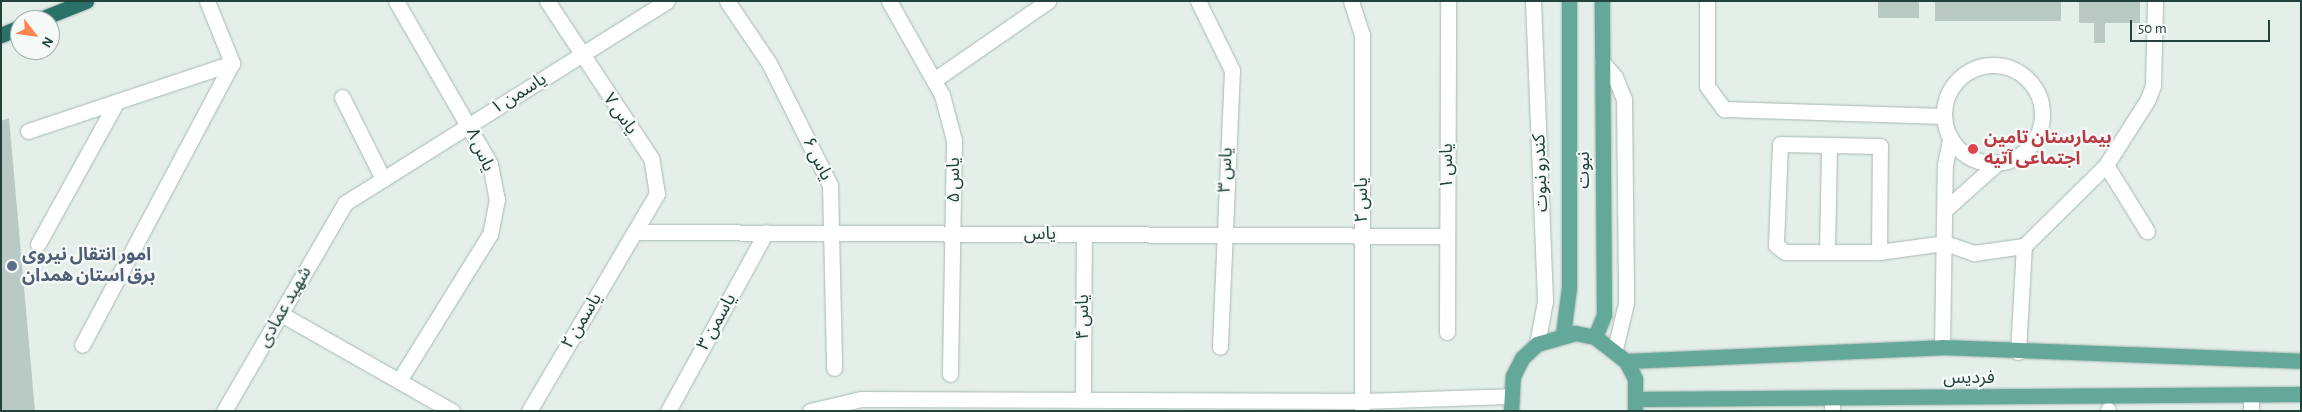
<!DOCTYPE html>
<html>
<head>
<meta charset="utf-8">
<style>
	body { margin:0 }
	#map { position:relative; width:2302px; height:412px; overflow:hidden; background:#e4efea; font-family:"Alegreya Sans","Noto Sans Arabic",sans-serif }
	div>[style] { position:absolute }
	.building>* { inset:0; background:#b9cac4; transform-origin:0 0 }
	.roads { filter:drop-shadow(0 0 1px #a6b8b2) drop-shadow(0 0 1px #a6b8b2) }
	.minor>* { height:15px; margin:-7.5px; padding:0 7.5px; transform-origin:7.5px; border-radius:7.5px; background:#fff }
	.minor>.ring { margin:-7.5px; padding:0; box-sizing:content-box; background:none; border:15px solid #fff; border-radius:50% }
	.major>* { height:15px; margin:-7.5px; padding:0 7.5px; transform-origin:7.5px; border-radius:7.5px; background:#64a89a }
	.highway>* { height:15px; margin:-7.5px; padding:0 7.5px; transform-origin:7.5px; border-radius:7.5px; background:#2a7267 }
	.dots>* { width:14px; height:14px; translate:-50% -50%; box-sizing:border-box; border:2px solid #f5faf8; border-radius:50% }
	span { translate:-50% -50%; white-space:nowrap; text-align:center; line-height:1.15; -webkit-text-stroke:4.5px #f5faf8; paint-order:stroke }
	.street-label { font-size:18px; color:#21423b }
	.health-label { font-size:18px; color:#be3a42; font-weight:700 }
	.left { translate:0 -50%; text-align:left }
	.service-label { font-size:18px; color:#4e5e75; font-weight:700 }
	.frame { position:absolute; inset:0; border:2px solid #21423b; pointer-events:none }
	.north { position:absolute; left:10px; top:10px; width:50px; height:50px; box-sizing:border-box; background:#f5faf8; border:1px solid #a0b0ac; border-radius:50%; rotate:120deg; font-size:14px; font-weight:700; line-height:20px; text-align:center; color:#21423b }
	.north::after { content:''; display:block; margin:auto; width:18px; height:22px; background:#ff8551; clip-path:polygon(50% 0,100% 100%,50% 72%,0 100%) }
	.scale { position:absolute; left:2130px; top:20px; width:140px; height:22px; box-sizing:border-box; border:2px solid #21423b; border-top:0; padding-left:6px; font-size:15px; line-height:18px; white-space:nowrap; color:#21423b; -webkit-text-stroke:4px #f5faf8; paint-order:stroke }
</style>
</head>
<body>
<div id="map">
	<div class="building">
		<div style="left:1878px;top:1px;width:41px;height:17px"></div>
		<div style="left:1935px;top:1px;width:126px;height:20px"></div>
		<div style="clip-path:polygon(2079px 1px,2140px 1px,2140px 23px,2105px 23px,2105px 43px,2094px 43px,2094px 23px,2079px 23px)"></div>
		<div style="clip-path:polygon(9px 118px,35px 411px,1px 411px,1px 121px)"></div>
	</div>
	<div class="roads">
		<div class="minor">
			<div style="left:207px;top:1px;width:67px;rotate:68deg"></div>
			<div style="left:396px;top:1px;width:188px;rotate:60deg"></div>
			<div style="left:490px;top:164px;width:36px;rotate:79deg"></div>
			<div style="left:497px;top:199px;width:36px;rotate:101deg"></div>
			<div style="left:490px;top:234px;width:173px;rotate:121.8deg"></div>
			<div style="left:727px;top:1px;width:75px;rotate:55.9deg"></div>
			<div style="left:769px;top:63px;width:136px;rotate:63.4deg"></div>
			<div style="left:830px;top:185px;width:183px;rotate:88.7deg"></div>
			<div style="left:889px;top:1px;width:108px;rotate:60.6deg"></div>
			<div style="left:942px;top:95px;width:47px;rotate:75.1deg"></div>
			<div style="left:954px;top:140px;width:234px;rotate:91deg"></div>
			<div style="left:1198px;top:1px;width:77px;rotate:63.8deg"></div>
			<div style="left:1232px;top:70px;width:277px;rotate:92.5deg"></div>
			<div style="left:1351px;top:1px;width:36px;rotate:72deg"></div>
			<div style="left:1362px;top:35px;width:375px;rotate:90deg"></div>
			<div style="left:1533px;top:1px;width:300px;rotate:87.7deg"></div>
			<div style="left:1545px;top:301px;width:44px;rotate:100.5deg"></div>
			<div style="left:1707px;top:1px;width:85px;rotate:90deg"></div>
			<div style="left:1707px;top:86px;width:29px;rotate:54deg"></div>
			<div style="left:1724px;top:109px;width:220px;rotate:1.8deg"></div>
			<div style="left:1602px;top:62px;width:20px;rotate:49deg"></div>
			<div style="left:1615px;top:77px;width:24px;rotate:68deg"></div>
			<div style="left:1624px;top:99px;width:204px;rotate:89.4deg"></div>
			<div style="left:1626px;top:303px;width:47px;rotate:103.4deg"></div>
			<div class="ring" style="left:1944px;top:65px;width:83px;height:83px"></div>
			<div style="left:934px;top:80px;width:139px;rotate:-34.7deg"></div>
			<div style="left:342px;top:97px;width:92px;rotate:63.4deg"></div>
			<div style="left:28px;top:131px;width:215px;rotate:-18.4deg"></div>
			<div style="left:232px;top:63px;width:319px;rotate:118deg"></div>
			<div style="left:2106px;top:165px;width:78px;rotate:58.2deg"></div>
			<div style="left:1947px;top:208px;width:66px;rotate:-41.9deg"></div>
			<div style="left:635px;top:232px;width:811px;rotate:0.28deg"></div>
			<div style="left:38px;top:244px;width:163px;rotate:-61.1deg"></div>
			<div style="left:1827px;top:252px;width:107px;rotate:-88.9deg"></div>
			<div style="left:1879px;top:252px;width:106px;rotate:-89.5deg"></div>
			<div style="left:1880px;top:146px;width:100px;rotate:-178.9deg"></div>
			<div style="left:1780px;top:144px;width:101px;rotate:92.3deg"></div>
			<div style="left:1776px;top:245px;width:11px;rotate:38deg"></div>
			<div style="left:1785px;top:252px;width:94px"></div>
			<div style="left:1879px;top:252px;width:67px;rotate:-7.8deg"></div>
			<div style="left:1945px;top:243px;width:31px;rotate:19deg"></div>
			<div style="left:1974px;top:253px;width:50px;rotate:-8deg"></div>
			<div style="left:2024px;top:246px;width:115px;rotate:-44.6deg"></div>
			<div style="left:2106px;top:165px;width:78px;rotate:-57.5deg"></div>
			<div style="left:2148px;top:99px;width:15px;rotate:-70deg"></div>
			<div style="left:2153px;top:85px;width:84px;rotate:-88.6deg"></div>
			<div style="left:281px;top:314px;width:197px;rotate:29.6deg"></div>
			<div style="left:1447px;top:332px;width:331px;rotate:-89.8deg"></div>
			<div style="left:1942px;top:347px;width:182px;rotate:-89.1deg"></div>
			<div style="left:1945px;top:165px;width:26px;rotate:-79deg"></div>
			<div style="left:2018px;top:352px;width:106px;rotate:-86.8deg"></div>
			<div style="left:2251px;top:395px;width:16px;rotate:90deg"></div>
			<div style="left:1083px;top:400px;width:166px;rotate:-89.7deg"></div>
			<div style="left:224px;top:411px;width:241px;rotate:-59.8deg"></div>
			<div style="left:345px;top:203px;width:380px;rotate:-32.1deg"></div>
			<div style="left:529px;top:411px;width:252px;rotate:-59.5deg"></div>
			<div style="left:657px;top:194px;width:36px;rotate:-99deg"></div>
			<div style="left:651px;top:158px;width:188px;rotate:-123.5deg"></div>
			<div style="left:668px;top:411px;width:204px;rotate:-61.3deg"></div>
			<div style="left:810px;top:411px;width:52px;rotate:-13.2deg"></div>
			<div style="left:861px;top:399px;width:501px;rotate:0.23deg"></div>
			<div style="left:1362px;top:401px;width:147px;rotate:-1.9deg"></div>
			<div style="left:1832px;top:411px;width:12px;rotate:-90deg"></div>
			<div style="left:2108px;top:411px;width:1px;rotate:-90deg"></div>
		</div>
		<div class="major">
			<div style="left:1563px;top:334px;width:46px;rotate:-82.6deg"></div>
			<div style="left:1569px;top:288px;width:287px;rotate:-90deg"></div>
			<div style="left:1595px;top:337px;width:24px;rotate:-68deg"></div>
			<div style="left:1604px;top:315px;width:314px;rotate:-90.4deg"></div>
			<div style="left:1626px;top:361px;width:316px;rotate:-2.5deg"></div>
			<div style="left:1942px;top:347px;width:359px;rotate:2.2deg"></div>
			<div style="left:1637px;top:399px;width:664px;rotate:-0.43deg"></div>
			<div style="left:1511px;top:411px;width:35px;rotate:-87deg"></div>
			<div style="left:1513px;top:376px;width:20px;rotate:-63deg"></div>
			<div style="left:1522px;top:358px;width:21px;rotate:-43deg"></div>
			<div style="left:1537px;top:344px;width:40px;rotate:-16deg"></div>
			<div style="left:1575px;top:333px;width:20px;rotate:11deg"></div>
			<div style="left:1595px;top:337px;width:39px;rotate:38deg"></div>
			<div style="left:1626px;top:361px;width:20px;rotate:63deg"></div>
			<div style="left:1635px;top:379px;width:32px;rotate:90deg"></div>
		</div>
		<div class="highway">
			<div style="left:38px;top:20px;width:52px;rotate:-21.6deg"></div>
			<div style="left:1px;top:35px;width:21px;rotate:-23deg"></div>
		</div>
	</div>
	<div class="dots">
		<div style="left:1973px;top:149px;background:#e0444e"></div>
		<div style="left:12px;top:266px;background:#5c6f8a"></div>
	</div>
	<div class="street-label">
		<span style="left:519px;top:94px;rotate:-32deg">یاسمن ۱</span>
		<span style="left:620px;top:114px;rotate:55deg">یاس ۷</span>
		<span style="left:480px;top:150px;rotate:66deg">یاس ۸</span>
		<span style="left:817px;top:159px;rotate:64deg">یاس ۶</span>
		<span style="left:1447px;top:166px;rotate:-90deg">یاس ۱</span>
		<span style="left:1226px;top:170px;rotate:-87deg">یاس ۳</span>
		<span style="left:1584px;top:170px;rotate:-90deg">نبوت</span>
		<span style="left:1541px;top:173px;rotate:-92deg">کندرو نبوت</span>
		<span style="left:954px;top:180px;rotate:-90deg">یاس ۵</span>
		<span style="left:1362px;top:200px;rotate:-90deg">یاس ۲</span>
		<span style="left:1040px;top:234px">یاس</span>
		<span style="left:285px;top:307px;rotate:-60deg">شهید عمادی</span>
		<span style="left:1083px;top:317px;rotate:-90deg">یاس ۴</span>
		<span style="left:582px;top:321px;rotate:-59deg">یاسمن ۲</span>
		<span style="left:717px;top:322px;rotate:-61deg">یاسمن ۳</span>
		<span style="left:1969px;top:378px">فردیس</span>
	</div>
	<div class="health-label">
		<span class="left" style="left:1984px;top:149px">بیمارستان تامین<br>اجتماعی آتیه</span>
	</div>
	<div class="service-label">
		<span class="left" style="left:22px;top:266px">امور انتقال نیروی<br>برق استان همدان</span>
	</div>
	<div class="frame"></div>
	<div class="north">N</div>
	<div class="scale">50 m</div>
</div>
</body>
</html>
